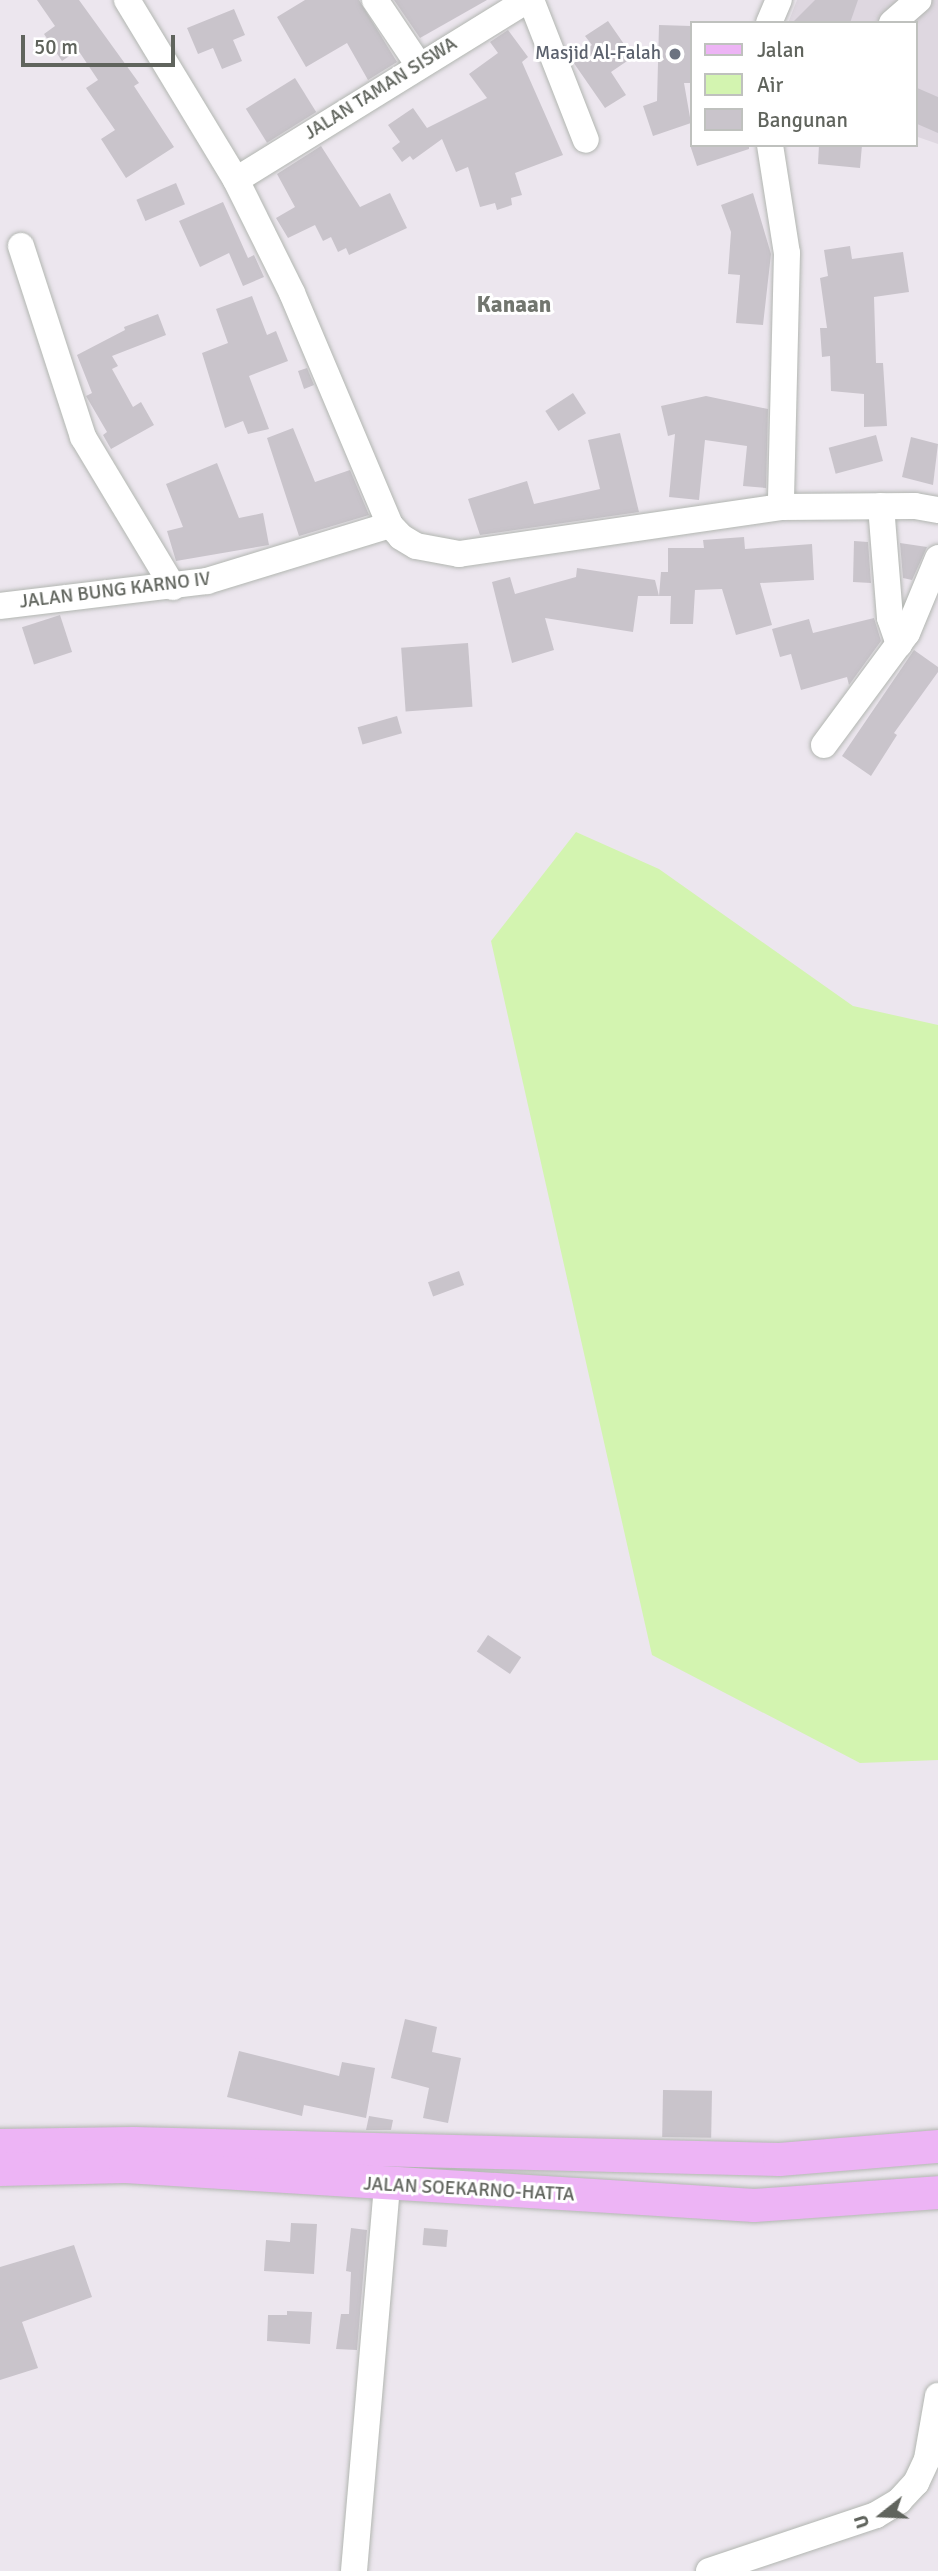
<!DOCTYPE html>
<html>
<head>
<meta charset="utf-8">
<style>
	body { margin:0 }
	#map { position:relative; width:938px; height:2571px; overflow:hidden; background:#ece6ee; font-family:Signika,sans-serif }
	div>[style] { position:absolute }
	.education>* { inset:0; background:#ded7e0 }
	.water>* { inset:0; background:#d3f4b0 }
	.building>* { inset:0; background:#c9c4cb; transform-origin:0 0 }
	.roads { filter:drop-shadow(0 0 2px #b2b6b1) drop-shadow(0 0 2px #b2b6b1) }
	.minor>* { height:26px; margin:-13px; padding:0 13px; transform-origin:13px; border-radius:13px; background:#fff }
	.major>* { height:33px; margin:-16.5px; padding:0 16.5px; transform-origin:16.5px; border-radius:16.5px; background:#edb4f5 }
	.dots>* { width:19px; height:19px; translate:-50% -50%; box-sizing:border-box; border:4px solid #fff; border-radius:50% }
	span { translate:-50% -50%; white-space:nowrap; text-align:center; line-height:1.15; -webkit-text-stroke:6px #fff; paint-order:stroke }
	.worship-label { font-size:19px; color:#5b616d }
	.right { translate:-100% -50%; text-align:right }
	.street-label { font-size:19px; color:#60645d }
	.quarter-label { font-size:23px; color:#72766f; font-weight:700 }
	.legend { position:absolute; left:690px; top:21px; width:228px; height:126px; box-sizing:border-box; background:#fff; border:2px solid #bfc1be; margin:0; padding:9px 12px; list-style:none; font-size:21px; color:#60645d }
	.legend li { display:flex; align-items:center; gap:14px; height:35px }
	.legend b { width:35px; border:2px solid #bfc1be }
	.north { position:absolute; left:847px; top:2480px; width:70px; height:70px; -webkit-text-stroke:5px #fff; paint-order:stroke; rotate:252deg; font-size:19px; font-weight:700; line-height:28px; text-align:center; color:#60645d }
	.north::after { content:''; display:block; margin:auto; width:24px; height:32px; background:#60645d; clip-path:polygon(50% 0,100% 100%,50% 72%,0 100%) }
	.scale { position:absolute; left:21px; top:35px; width:154px; height:32px; box-sizing:border-box; border:4px solid #60645d; border-top:0; padding-left:9px; font-size:21px; line-height:24px; white-space:nowrap; color:#60645d; -webkit-text-stroke:5px #fff; paint-order:stroke }
</style>
</head>
<body>
<div id="map">
	<div class="education">
		<div style="clip-path:polygon(797px 0,938px 0,938px 144px,915px 136px,915px 23px,788px 23px)"></div>
	</div>
	<div class="water">
		<div style="clip-path:polygon(576px 832px,659px 869px,853px 1006px,938px 1025px,938px 1760px,860px 1763px,652px 1655px,491px 941px)"></div>
	</div>
	<div class="building">
		<div style="clip-path:polygon(37px 0,79px 0,139px 83px,134px 86px,174px 147px,126px 178px,101px 139px,115px 130px,86px 88px,98px 80px,78px 50px,62px 61px,44px 34px,55px 26px)"></div>
		<div style="clip-path:polygon(305px 0,359px 0,397px 62px,368px 80px,347px 43px,306px 67px,277px 17px)"></div>
		<div style="clip-path:polygon(394px 0,487px 0,420px 38px)"></div>
		<div style="clip-path:polygon(815px 0,858px 0,850px 23px,792px 23px)"></div>
		<div style="clip-path:polygon(234px 9px,245px 35px,233px 40px,242px 61px,222px 69px,213px 48px,198px 54px,187px 28px)"></div>
		<div style="clip-path:polygon(608px 21px,633px 57px,611px 72px,626px 95px,605px 108px,571px 59px,592px 45px,585px 36px)"></div>
		<div style="clip-path:polygon(659px 25px,691px 26px,691px 83px,684px 83px,691px 123px,653px 136px,643px 106px,657px 101px)"></div>
		<div style="clip-path:polygon(508px 30px,528px 57px,522px 62px,563px 155px,515px 173px,522px 195px,511px 198px,512px 205px,497px 210px,495px 203px,480px 207px,468px 167px,456px 172px,442px 139px,413px 160px,410px 156px,402px 162px,392px 148px,400px 142px,388px 125px,413px 108px,427px 128px,487px 98px,469px 74px,498px 53px,490px 42px)"></div>
		<div style="left:295px;top:78px;width:40px;height:58px;rotate:58deg"></div>
		<div style="clip-path:polygon(915px 87px,938px 97px,938px 133px,915px 123px)"></div>
		<div style="clip-path:polygon(690px 145px,749px 145px,749px 149px,697px 166px)"></div>
		<div style="clip-path:polygon(819px 145px,862px 145px,860px 168px,818px 164px)"></div>
		<div style="clip-path:polygon(321px 146px,360px 207px,390px 193px,407px 228px,349px 255px,346px 248px,338px 252px,331px 237px,323px 241px,315px 225px,288px 238px,276px 218px,295px 207px,277px 174px)"></div>
		<div style="left:176px;top:183px;width:23px;height:43px;rotate:67deg"></div>
		<div style="clip-path:polygon(753px 193px,771px 254px,763px 325px,736px 323px,740px 275px,728px 274px,731px 232px,721px 205px)"></div>
		<div style="clip-path:polygon(223px 202px,248px 258px,254px 255px,264px 277px,243px 286px,229px 253px,200px 267px,179px 221px)"></div>
		<div style="clip-path:polygon(850px 246px,852px 259px,903px 252px,909px 292px,874px 297px,876px 363px,883px 363px,887px 426px,864px 427px,864px 394px,831px 391px,830px 356px,822px 357px,820px 328px,827px 328px,820px 278px,828px 276px,824px 250px)"></div>
		<div style="clip-path:polygon(252px 296px,267px 335px,276px 331px,288px 361px,249px 376px,269px 429px,248px 434px,243px 421px,225px 428px,202px 353px,228px 343px,216px 309px)"></div>
		<div style="clip-path:polygon(158px 314px,166px 335px,112px 356px,118px 366px,112px 369px,133px 407px,141px 402px,154px 425px,111px 449px,103px 435px,107px 432px,86px 396px,92px 393px,77px 355px,125px 330px,124px 327px)"></div>
		<div style="clip-path:polygon(307px 368px,314px 385px,304px 389px,298px 371px)"></div>
		<div style="left:573px;top:393px;width:24px;height:33px;rotate:57deg"></div>
		<div style="clip-path:polygon(706px 396px,768px 409px,766px 488px,743px 486px,747px 446px,705px 440px,699px 500px,669px 497px,675px 434px,668px 436px,661px 406px)"></div>
		<div style="clip-path:polygon(293px 428px,315px 482px,350px 470px,369px 515px,299px 536px,267px 438px)"></div>
		<div style="clip-path:polygon(620px 433px,639px 512px,480px 535px,468px 499px,527px 481px,534px 504px,600px 489px,588px 440px)"></div>
		<div style="left:876px;top:435px;width:27px;height:49px;rotate:75deg"></div>
		<div style="clip-path:polygon(911px 437px,938px 444px,933px 485px,902px 477px)"></div>
		<div style="clip-path:polygon(217px 463px,239px 518px,263px 513px,269px 545px,176px 561px,167px 531px,183px 527px,166px 484px)"></div>
		<div style="clip-path:polygon(744px 537px,745px 549px,812px 544px,814px 580px,760px 583px,772px 625px,736px 635px,722px 589px,695px 590px,693px 624px,670px 624px,671px 596px,659px 596px,661px 572px,668px 572px,668px 548px,704px 548px,703px 540px)"></div>
		<div style="clip-path:polygon(854px 541px,868px 542px,871px 583px,853px 582px)"></div>
		<div style="clip-path:polygon(900px 543px,927px 547px,912px 580px,903px 578px)"></div>
		<div style="clip-path:polygon(577px 568px,655px 580px,659px 596px,638px 596px,633px 632px,545px 618px,554px 650px,512px 663px,492px 582px,510px 577px,515px 594px,576px 577px)"></div>
		<div style="left:60px;top:615px;width:39px;height:40px;rotate:72deg"></div>
		<div style="clip-path:polygon(874px 618px,881px 641px,849px 685px,847px 677px,801px 690px,791px 654px,780px 657px,772px 629px,809px 619px,813px 633px)"></div>
		<div style="left:468px;top:643px;width:64px;height:67px;rotate:86deg"></div>
		<div style="clip-path:polygon(914px 650px,938px 667px,938px 672px,894px 733px,897px 735px,871px 776px,842px 756px)"></div>
		<div style="left:397px;top:716px;width:18px;height:41px;rotate:74deg"></div>
		<div style="left:459px;top:1271px;width:15px;height:33px;rotate:70deg"></div>
		<div style="left:488px;top:1635px;width:40px;height:20px;rotate:34deg"></div>
		<div style="clip-path:polygon(405px 2019px,437px 2027px,432px 2052px,461px 2058px,448px 2123px,423px 2118px,429px 2088px,391px 2078px)"></div>
		<div style="clip-path:polygon(239px 2051px,339px 2076px,342px 2062px,375px 2068px,366px 2118px,304px 2105px,302px 2116px,227px 2097px)"></div>
		<div style="left:663px;top:2090px;width:49px;height:47px;rotate:1deg"></div>
		<div style="clip-path:polygon(369px 2116px,393px 2120px,391px 2130px,366px 2130px)"></div>
		<div style="clip-path:polygon(291px 2223px,317px 2224px,314px 2274px,264px 2271px,266px 2240px,290px 2242px)"></div>
		<div style="clip-path:polygon(351px 2228px,367px 2230px,357px 2350px,336px 2349px,341px 2314px,349px 2314px,351px 2272px,346px 2271px)"></div>
		<div style="left:424px;top:2228px;width:24px;height:17px;rotate:5deg"></div>
		<div style="clip-path:polygon(74px 2245px,92px 2297px,22px 2322px,38px 2368px,0 2380px,0 2267px)"></div>
		<div style="clip-path:polygon(287px 2311px,312px 2312px,310px 2344px,267px 2341px,268px 2315px,287px 2315px)"></div>
	</div>
	<div class="roads">
		<div class="minor">
			<div style="left:127px;top:0;width:210px;rotate:58.8deg"></div>
			<div style="left:236px;top:180px;width:126px;rotate:63.6deg"></div>
			<div style="left:292px;top:293px;width:252px;rotate:67.1deg"></div>
			<div style="left:390px;top:525px;width:16px;rotate:47deg"></div>
			<div style="left:401px;top:537px;width:17px;rotate:31deg"></div>
			<div style="left:416px;top:546px;width:44px;rotate:10.5deg"></div>
			<div style="left:459px;top:554px;width:325px;rotate:-8.3deg"></div>
			<div style="left:781px;top:507px;width:134px;rotate:-0.4deg"></div>
			<div style="left:915px;top:506px;width:23px;rotate:10deg"></div>
			<div style="left:375px;top:0;width:77px;rotate:56.1deg"></div>
			<div style="left:531px;top:0;width:150px;rotate:68.6deg"></div>
			<div style="left:769px;top:23px;width:25px;rotate:-67deg"></div>
			<div style="left:892px;top:23px;width:35px;rotate:-41deg"></div>
			<div style="left:770px;top:145px;width:109px;rotate:81.1deg"></div>
			<div style="left:787px;top:253px;width:254px;rotate:91.4deg"></div>
			<div style="left:236px;top:180px;width:342px;rotate:-31.7deg"></div>
			<div style="left:21px;top:246px;width:201px;rotate:72deg"></div>
			<div style="left:83px;top:437px;width:175px;rotate:59deg"></div>
			<div style="left:881px;top:506px;width:112px;rotate:85.4deg"></div>
			<div style="left:890px;top:618px;width:28px;rotate:71deg"></div>
			<div style="left:0;top:606px;width:209px;rotate:-6.9deg"></div>
			<div style="left:207px;top:581px;width:191px;rotate:-17deg"></div>
			<div style="left:824px;top:745px;width:139px;rotate:-53.5deg"></div>
			<div style="left:907px;top:633px;width:81px;rotate:-67.5deg"></div>
			<div style="left:354px;top:2571px;width:386px;rotate:-85.1deg"></div>
			<div style="left:709px;top:2571px;width:176px;rotate:-18.5deg"></div>
			<div style="left:876px;top:2515px;width:27px;rotate:-31deg"></div>
			<div style="left:899px;top:2501px;width:25px;rotate:-47deg"></div>
			<div style="left:916px;top:2483px;width:26px;rotate:-65deg"></div>
			<div style="left:927px;top:2459px;width:64px;rotate:-80.1deg"></div>
		</div>
		<div class="major">
			<div style="left:0;top:2145px;width:133px;rotate:-0.9deg"></div>
			<div style="left:133px;top:2143px;width:646px;rotate:1.42deg"></div>
			<div style="left:779px;top:2159px;width:160px;rotate:-4.7deg"></div>
			<div style="left:0;top:2169px;width:125px;rotate:-1.4deg"></div>
			<div style="left:125px;top:2166px;width:630px;rotate:3.55deg"></div>
			<div style="left:754px;top:2205px;width:184px;rotate:-4deg"></div>
		</div>
	</div>
	<div class="dots">
		<div style="left:675px;top:54px;background:#6b7280"></div>
	</div>
	<div class="worship-label">
		<span class="right" style="left:661px;top:54px">Masjid Al-Falah</span>
	</div>
	<div class="street-label">
		<span style="left:381px;top:89px;rotate:-32deg">JALAN TAMAN SISWA</span>
		<span style="left:115px;top:591px;rotate:-7deg">JALAN BUNG KARNO IV</span>
		<span style="left:469px;top:2190px;rotate:3deg">JALAN SOEKARNO-HATTA</span>
	</div>
	<div class="quarter-label">
		<span style="left:514px;top:305px">Kanaan</span>
	</div>
	<ul class="legend">
	<li><b style="height:9px;background:#edb4f5"></b>Jalan</li>
	<li><b style="height:19px;background:#d3f4b0"></b>Air</li>
	<li><b style="height:19px;background:#c9c4cb"></b>Bangunan</li>
	</ul>
	<div class="north">U</div>
	<div class="scale">50 m</div>
</div>
</body>
</html>
